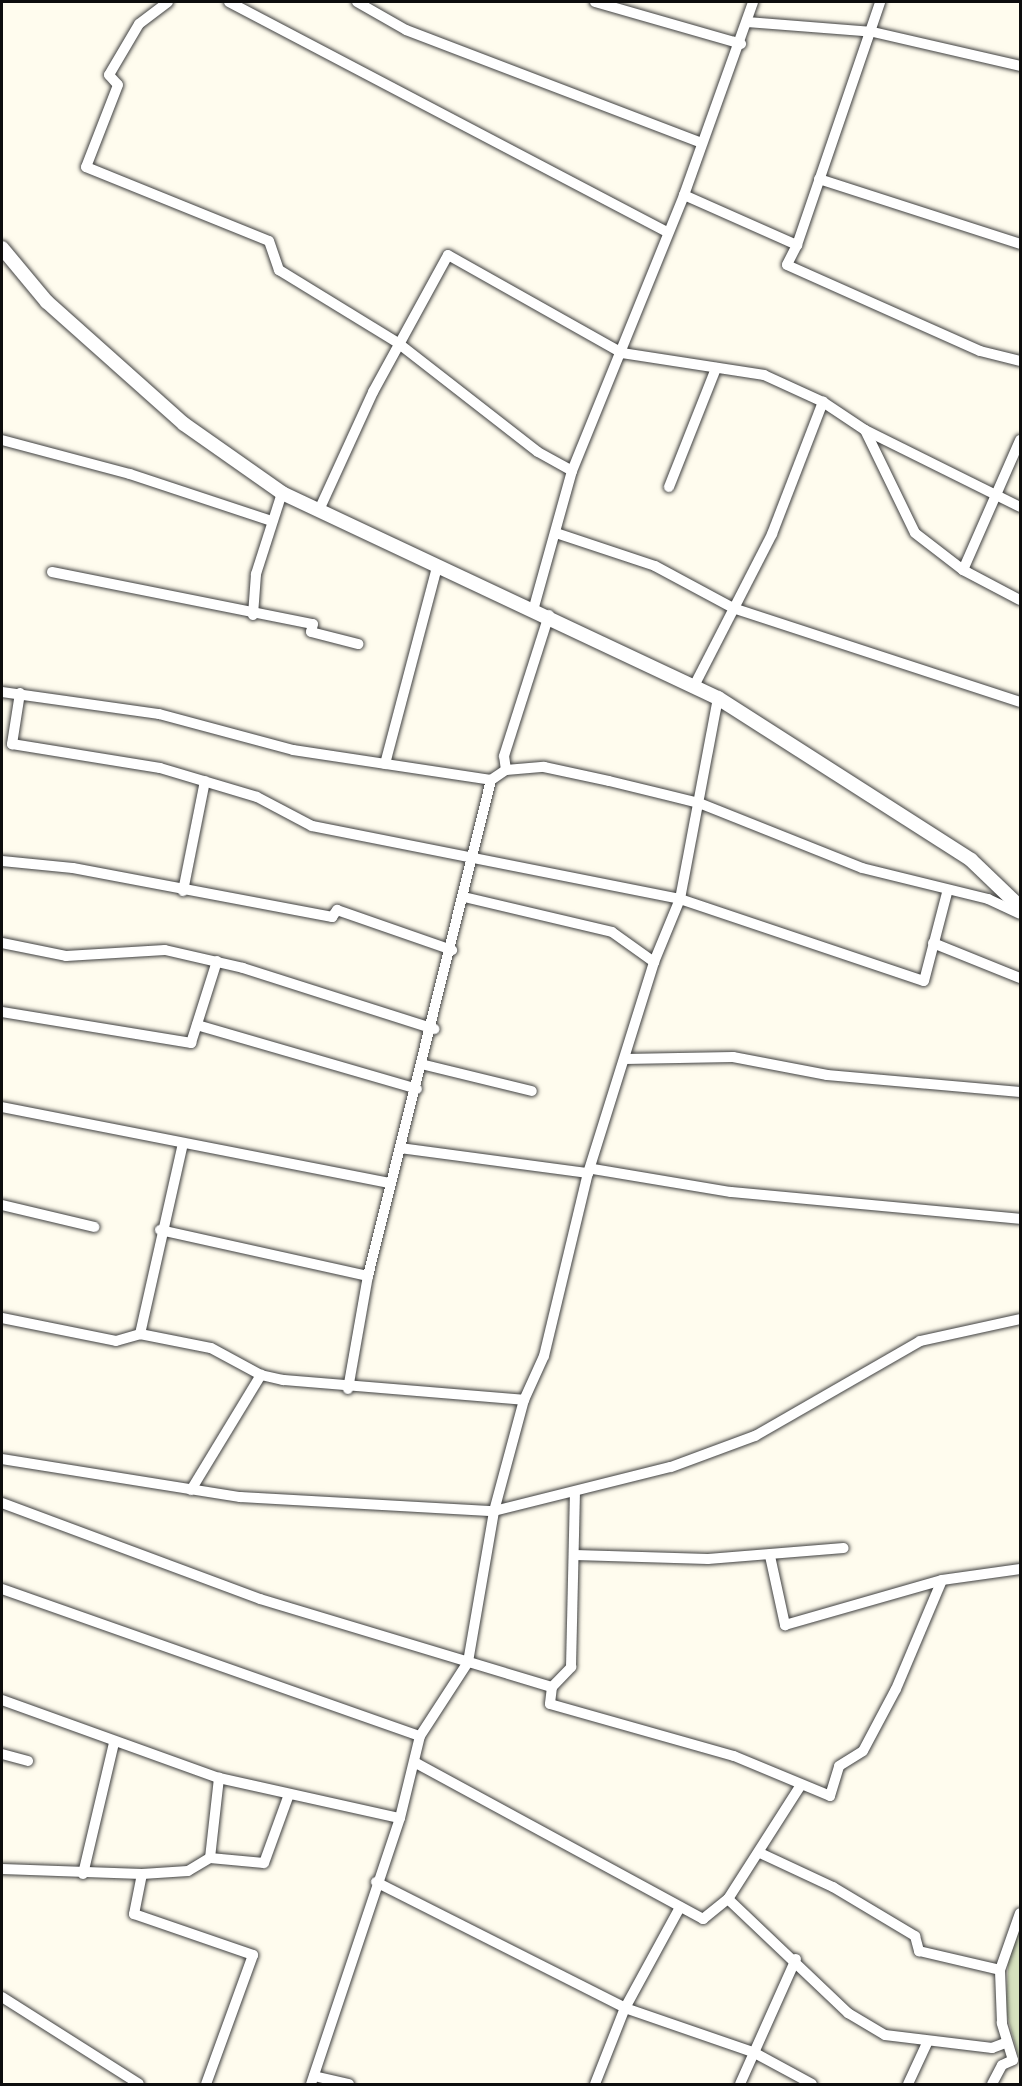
<!DOCTYPE html>
<html>
<head>
<meta charset="utf-8">
<style>
	body { margin:0 }
	#map { position:relative; width:1022px; height:2086px; overflow:hidden; background:#fffcee; font-family:Spectral,serif }
	div>[style] { position:absolute }
	.cemetery>* { inset:0; background:#d6e1be }
	.roads { filter:drop-shadow(0 0 2px #404040) drop-shadow(0 0 2px #404040) }
	.minor>* { height:10px; margin:-5px; padding:0 5px; transform-origin:5px; border-radius:5px; background:#fff }
	.tertiary>* { height:14px; margin:-7px; padding:0 7px; transform-origin:7px; border-radius:7px; background:#fff }
	span { translate:-50% -50%; white-space:nowrap; text-align:center; line-height:1.15; -webkit-text-stroke:6px #fff; paint-order:stroke }
	.frame { position:absolute; inset:0; border:3px solid #0d0d0d; pointer-events:none }
</style>
</head>
<body>
<div id="map">
	<div class="cemetery">
		<div style="clip-path:polygon(1020px 1923px,1020px 2062px,1006px 2011px,1009px 1945px)"></div>
	</div>
	<div class="roads">
		<div class="minor">
			<div style="left:168px;top:2px;width:36px;rotate:143deg"></div>
			<div style="left:139px;top:24px;width:59px;rotate:120.5deg"></div>
			<div style="left:109px;top:75px;width:13px;rotate:48deg"></div>
			<div style="left:118px;top:85px;width:88px;rotate:111.3deg"></div>
			<div style="left:86px;top:167px;width:197px;rotate:22deg"></div>
			<div style="left:269px;top:241px;width:31px;rotate:71deg"></div>
			<div style="left:279px;top:270px;width:140px;rotate:31.5deg"></div>
			<div style="left:398px;top:343px;width:177px;rotate:37.9deg"></div>
			<div style="left:538px;top:452px;width:39px;rotate:29deg"></div>
			<div style="left:229px;top:2px;width:495px;rotate:27.7deg"></div>
			<div style="left:357px;top:2px;width:56px;rotate:29.7deg"></div>
			<div style="left:406px;top:30px;width:317px;rotate:20.9deg"></div>
			<div style="left:595px;top:2px;width:152px;rotate:16deg"></div>
			<div style="left:747px;top:22px;width:126px;rotate:4.5deg"></div>
			<div style="left:873px;top:32px;width:151px;rotate:13deg"></div>
			<div style="left:819px;top:179px;width:211px;rotate:17.9deg"></div>
			<div style="left:684px;top:195px;width:124px;rotate:23.9deg"></div>
			<div style="left:797px;top:245px;width:257px;rotate:-71.1deg"></div>
			<div style="left:797px;top:245px;width:22px;rotate:117deg"></div>
			<div style="left:787px;top:265px;width:211px;rotate:24deg"></div>
			<div style="left:980px;top:351px;width:41px;rotate:14deg"></div>
			<div style="left:865px;top:430px;width:173px;rotate:26.4deg"></div>
			<div style="left:2px;top:440px;width:132px;rotate:14.9deg"></div>
			<div style="left:130px;top:474px;width:149px;rotate:18.4deg"></div>
			<div style="left:669px;top:487px;width:128px;rotate:-68.4deg"></div>
			<div style="left:319px;top:510px;width:130px;rotate:-65.4deg"></div>
			<div style="left:373px;top:392px;width:156px;rotate:-61.3deg"></div>
			<div style="left:448px;top:255px;width:200px;rotate:29.4deg"></div>
			<div style="left:622px;top:353px;width:144px;rotate:8.8deg"></div>
			<div style="left:764px;top:375px;width:65px;rotate:24.6deg"></div>
			<div style="left:823px;top:402px;width:50px;rotate:33.7deg"></div>
			<div style="left:865px;top:430px;width:114px;rotate:64.1deg"></div>
			<div style="left:915px;top:533px;width:61px;rotate:37.6deg"></div>
			<div style="left:963px;top:570px;width:64px;rotate:27.8deg"></div>
			<div style="left:559px;top:534px;width:101px;rotate:18.4deg"></div>
			<div style="left:655px;top:566px;width:89px;rotate:28.3deg"></div>
			<div style="left:733px;top:608px;width:302px;rotate:18.1deg"></div>
			<div style="left:963px;top:570px;width:142px;rotate:-66.3deg"></div>
			<div style="left:52px;top:572px;width:266px;rotate:11.3deg"></div>
			<div style="left:313px;top:624px;width:8px;rotate:104deg"></div>
			<div style="left:311px;top:632px;width:49px;rotate:14.3deg"></div>
			<div style="left:534px;top:607px;width:141px;rotate:-74.4deg"></div>
			<div style="left:572px;top:471px;width:298px;rotate:-67.9deg"></div>
			<div style="left:684px;top:195px;width:205px;rotate:-70.3deg"></div>
			<div style="left:253px;top:615px;width:41px;rotate:-85.8deg"></div>
			<div style="left:256px;top:574px;width:85px;rotate:-72.2deg"></div>
			<div style="left:694px;top:686px;width:171px;rotate:-62.8deg"></div>
			<div style="left:772px;top:534px;width:142px;rotate:-68.9deg"></div>
			<div style="left:2px;top:692px;width:159px;rotate:8deg"></div>
			<div style="left:159px;top:714px;width:139px;rotate:15deg"></div>
			<div style="left:293px;top:750px;width:200px;rotate:8.6deg"></div>
			<div style="left:491px;top:780px;width:18px;rotate:-34deg"></div>
			<div style="left:506px;top:770px;width:38px;rotate:-5deg"></div>
			<div style="left:544px;top:767px;width:66px;rotate:12.2deg"></div>
			<div style="left:609px;top:781px;width:93px;rotate:13.7deg"></div>
			<div style="left:699px;top:803px;width:175px;rotate:21.7deg"></div>
			<div style="left:862px;top:868px;width:130px;rotate:13.8deg"></div>
			<div style="left:988px;top:899px;width:35px;rotate:25deg"></div>
			<div style="left:20px;top:693px;width:52px;rotate:98.9deg"></div>
			<div style="left:12px;top:744px;width:150px;rotate:9.2deg"></div>
			<div style="left:160px;top:768px;width:101px;rotate:16.6deg"></div>
			<div style="left:257px;top:797px;width:62px;rotate:27.8deg"></div>
			<div style="left:312px;top:826px;width:375px;rotate:11.2deg"></div>
			<div style="left:680px;top:899px;width:257px;rotate:18.6deg"></div>
			<div style="left:924px;top:981px;width:91px;rotate:-75.4deg"></div>
			<div style="left:385px;top:764px;width:204px;rotate:-75.2deg"></div>
			<div style="left:506px;top:770px;width:14px;rotate:-98deg"></div>
			<div style="left:504px;top:756px;width:148px;rotate:-72.3deg"></div>
			<div style="left:2px;top:861px;width:71px;rotate:5.6deg"></div>
			<div style="left:73px;top:868px;width:264px;rotate:10.7deg"></div>
			<div style="left:332px;top:917px;width:9px;rotate:-54deg"></div>
			<div style="left:337px;top:910px;width:122px;rotate:19.2deg"></div>
			<div style="left:183px;top:891px;width:112px;rotate:-78.7deg"></div>
			<div style="left:464px;top:897px;width:152px;rotate:13.3deg"></div>
			<div style="left:612px;top:932px;width:52px;rotate:35.5deg"></div>
			<div style="left:2px;top:943px;width:65px;rotate:11.5deg"></div>
			<div style="left:66px;top:956px;width:99px;rotate:-3.5deg"></div>
			<div style="left:165px;top:950px;width:80px;rotate:13deg"></div>
			<div style="left:243px;top:968px;width:201px;rotate:17.7deg"></div>
			<div style="left:933px;top:943px;width:94px;rotate:21.9deg"></div>
			<div style="left:2px;top:1012px;width:192px;rotate:9.3deg"></div>
			<div style="left:191px;top:1043px;width:86px;rotate:-72.4deg"></div>
			<div style="left:197px;top:1025px;width:229px;rotate:16.2deg"></div>
			<div style="left:625px;top:1059px;width:108px;rotate:-1.1deg"></div>
			<div style="left:733px;top:1057px;width:96px;rotate:10.8deg"></div>
			<div style="left:827px;top:1075px;width:194px;rotate:5deg"></div>
			<div style="left:421px;top:1064px;width:114px;rotate:13.7deg"></div>
			<div style="left:2px;top:1107px;width:395px;rotate:11.1deg"></div>
			<div style="left:400px;top:1148px;width:190px;rotate:7.6deg"></div>
			<div style="left:593px;top:1169px;width:140px;rotate:9.5deg"></div>
			<div style="left:731px;top:1192px;width:290px;rotate:5.3deg"></div>
			<div style="left:2px;top:1205px;width:95px;rotate:13.4deg"></div>
			<div style="left:160px;top:1230px;width:213px;rotate:12.5deg"></div>
			<div style="left:2px;top:1318px;width:116px;rotate:11.4deg"></div>
			<div style="left:116px;top:1341px;width:25px;rotate:-16deg"></div>
			<div style="left:140px;top:1334px;width:72px;rotate:11.2deg"></div>
			<div style="left:211px;top:1348px;width:57px;rotate:28.4deg"></div>
			<div style="left:261px;top:1375px;width:23px;rotate:13deg"></div>
			<div style="left:283px;top:1380px;width:242px;rotate:4.7deg"></div>
			<div style="left:140px;top:1334px;width:192px;rotate:-77.3deg"></div>
			<div style="left:348px;top:1389px;width:115px;rotate:-80deg"></div>
			<div style="left:368px;top:1276px;width:511px;rotate:-76.07deg"></div>
			<div style="left:2px;top:1459px;width:241px;rotate:9.1deg"></div>
			<div style="left:240px;top:1497px;width:254px;rotate:3.2deg"></div>
			<div style="left:494px;top:1511px;width:182px;rotate:-14deg"></div>
			<div style="left:671px;top:1467px;width:90px;rotate:-20.3deg"></div>
			<div style="left:755px;top:1436px;width:190px;rotate:-29.9deg"></div>
			<div style="left:920px;top:1341px;width:102px;rotate:-12.4deg"></div>
			<div style="left:191px;top:1490px;width:135px;rotate:-58.7deg"></div>
			<div style="left:2px;top:1503px;width:275px;rotate:20.4deg"></div>
			<div style="left:260px;top:1599px;width:305px;rotate:16.8deg"></div>
			<div style="left:552px;top:1687px;width:17px;rotate:97deg"></div>
			<div style="left:550px;top:1704px;width:191px;rotate:15.8deg"></div>
			<div style="left:734px;top:1756px;width:104px;rotate:22.6deg"></div>
			<div style="left:830px;top:1796px;width:31px;rotate:-73deg"></div>
			<div style="left:839px;top:1766px;width:28px;rotate:-32deg"></div>
			<div style="left:863px;top:1751px;width:70px;rotate:-62deg"></div>
			<div style="left:896px;top:1689px;width:118px;rotate:-67.1deg"></div>
			<div style="left:575px;top:1555px;width:133px;rotate:1.7deg"></div>
			<div style="left:708px;top:1559px;width:136px;rotate:-4.6deg"></div>
			<div style="left:770px;top:1556px;width:71px;rotate:77.7deg"></div>
			<div style="left:785px;top:1625px;width:163px;rotate:-16deg"></div>
			<div style="left:942px;top:1580px;width:79px;rotate:-8deg"></div>
			<div style="left:2px;top:1589px;width:443px;rotate:19.4deg"></div>
			<div style="left:552px;top:1687px;width:28px;rotate:-46deg"></div>
			<div style="left:571px;top:1667px;width:174px;rotate:-88.7deg"></div>
			<div style="left:2px;top:1700px;width:231px;rotate:19.8deg"></div>
			<div style="left:219px;top:1778px;width:185px;rotate:12.5deg"></div>
			<div style="left:2px;top:1754px;width:27px;rotate:15deg"></div>
			<div style="left:416px;top:1763px;width:327px;rotate:28.5deg"></div>
			<div style="left:703px;top:1919px;width:32px;rotate:-39deg"></div>
			<div style="left:728px;top:1899px;width:135px;rotate:-57.4deg"></div>
			<div style="left:760px;top:1853px;width:81px;rotate:25deg"></div>
			<div style="left:833px;top:1887px;width:96px;rotate:30.9deg"></div>
			<div style="left:915px;top:1936px;width:16px;rotate:75deg"></div>
			<div style="left:919px;top:1951px;width:83px;rotate:13.2deg"></div>
			<div style="left:210px;top:1858px;width:81px;rotate:-83.6deg"></div>
			<div style="left:2px;top:1869px;width:140px;rotate:2deg"></div>
			<div style="left:142px;top:1874px;width:46px;rotate:-3.7deg"></div>
			<div style="left:188px;top:1871px;width:26px;rotate:-31deg"></div>
			<div style="left:210px;top:1858px;width:54px;rotate:5.3deg"></div>
			<div style="left:264px;top:1863px;width:70px;rotate:-70deg"></div>
			<div style="left:83px;top:1874px;width:135px;rotate:-76.7deg"></div>
			<div style="left:142px;top:1874px;width:41px;rotate:101.3deg"></div>
			<div style="left:134px;top:1914px;width:126px;rotate:19deg"></div>
			<div style="left:253px;top:1955px;width:137px;rotate:110deg"></div>
			<div style="left:376px;top:1882px;width:279px;rotate:26.8deg"></div>
			<div style="left:625px;top:2008px;width:135px;rotate:19deg"></div>
			<div style="left:753px;top:2052px;width:67px;rotate:28.5deg"></div>
			<div style="left:728px;top:1899px;width:166px;rotate:43.5deg"></div>
			<div style="left:848px;top:2013px;width:43px;rotate:30.7deg"></div>
			<div style="left:885px;top:2035px;width:108px;rotate:6.9deg"></div>
			<div style="left:992px;top:2048px;width:14px;rotate:-21deg"></div>
			<div style="left:2px;top:1997px;width:162px;rotate:32.4deg"></div>
			<div style="left:314px;top:2076px;width:36px;rotate:13deg"></div>
			<div style="left:311px;top:2084px;width:280px;rotate:-71.5deg"></div>
			<div style="left:400px;top:1818px;width:84px;rotate:-76.3deg"></div>
			<div style="left:420px;top:1736px;width:88px;rotate:-57deg"></div>
			<div style="left:468px;top:1662px;width:153px;rotate:-80.2deg"></div>
			<div style="left:494px;top:1511px;width:115px;rotate:-74.9deg"></div>
			<div style="left:524px;top:1400px;width:48px;rotate:-65.6deg"></div>
			<div style="left:544px;top:1356px;width:188px;rotate:-76.5deg"></div>
			<div style="left:588px;top:1173px;width:221px;rotate:-72.6deg"></div>
			<div style="left:654px;top:962px;width:68px;rotate:-67.6deg"></div>
			<div style="left:680px;top:899px;width:205px;rotate:-79.3deg"></div>
			<div style="left:595px;top:2084px;width:82px;rotate:-68.5deg"></div>
			<div style="left:625px;top:2008px;width:115px;rotate:-61.4deg"></div>
			<div style="left:740px;top:2084px;width:137px;rotate:-65.9deg"></div>
			<div style="left:908px;top:2084px;width:47px;rotate:-65.1deg"></div>
			<div style="left:992px;top:2084px;width:21px;rotate:-62deg"></div>
			<div style="left:1002px;top:2065px;width:12px;rotate:-24deg"></div>
			<div style="left:1013px;top:2060px;width:39px;rotate:-107deg"></div>
			<div style="left:1002px;top:2023px;width:53px;rotate:-92.2deg"></div>
			<div style="left:1000px;top:1970px;width:60px;rotate:-70.7deg"></div>
		</div>
		<div class="tertiary">
			<div style="left:2px;top:248px;width:70px;rotate:50.2deg"></div>
			<div style="left:47px;top:302px;width:183px;rotate:41.7deg"></div>
			<div style="left:184px;top:424px;width:120px;rotate:35.1deg"></div>
			<div style="left:282px;top:493px;width:482px;rotate:25.2deg"></div>
			<div style="left:718px;top:698px;width:300px;rotate:32.6deg"></div>
			<div style="left:971px;top:860px;width:68px;rotate:43.8deg"></div>
		</div>
	</div>
	<div class="frame"></div>
</div>
</body>
</html>
